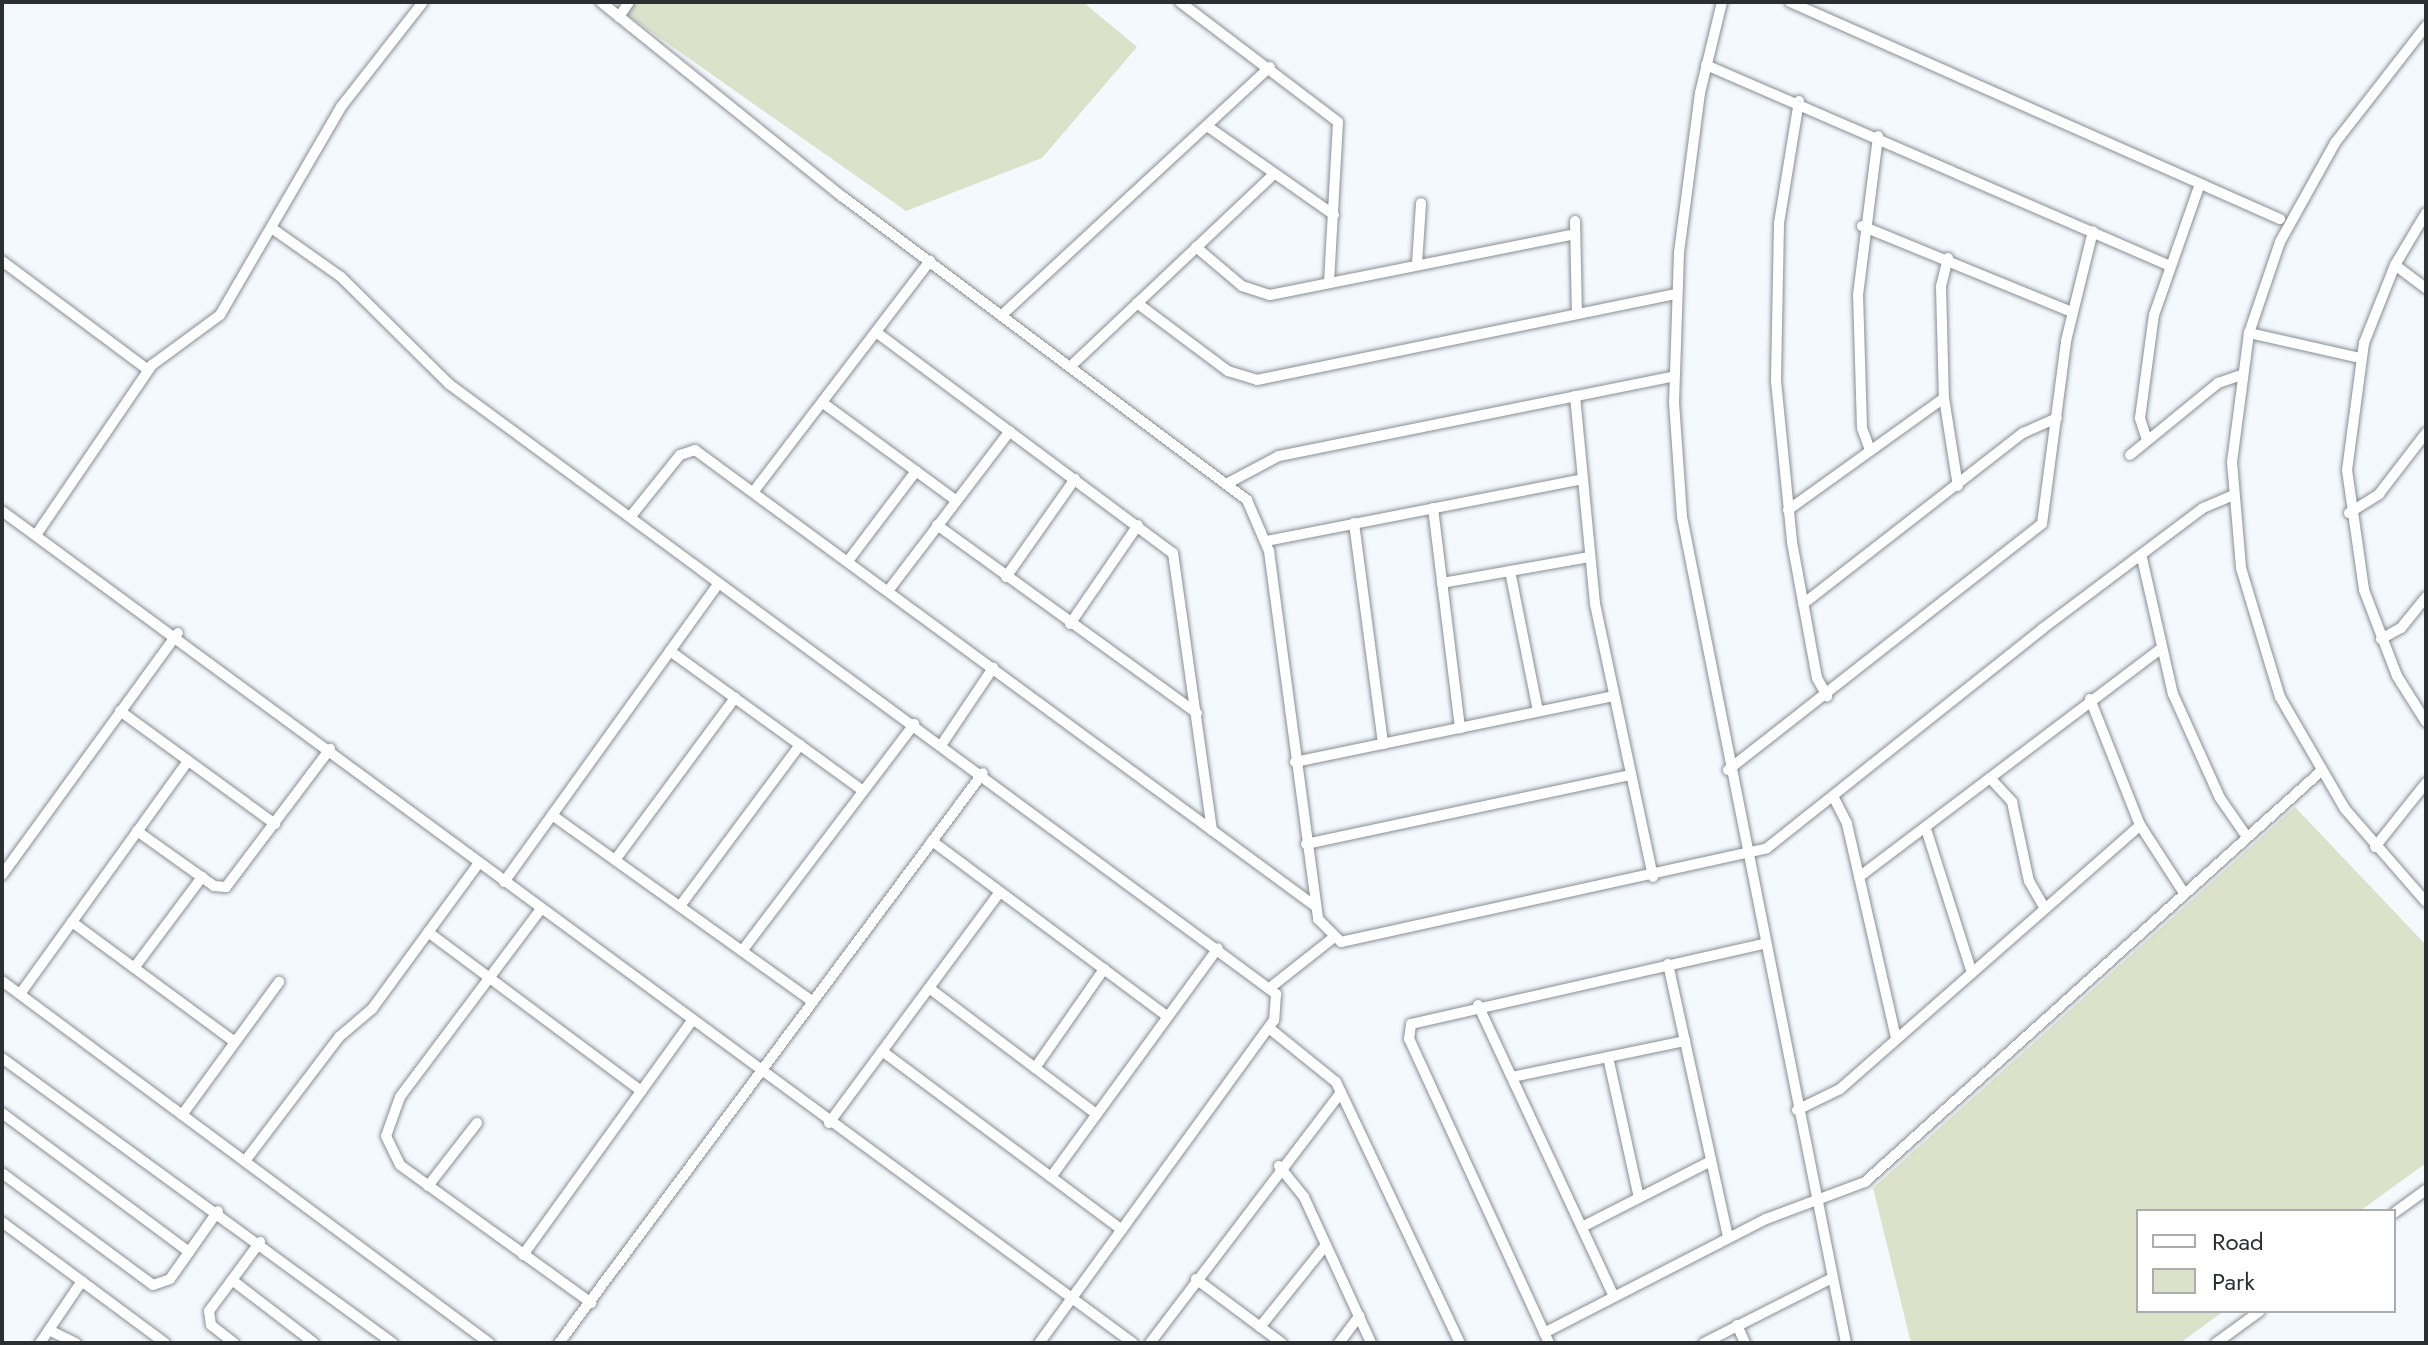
<!DOCTYPE html>
<html>
<head>
<meta charset="utf-8">
<style>
	body { margin:0 }
	#map { position:relative; width:2428px; height:1345px; overflow:hidden; background:#f4f9fe; font-family:Jost,sans-serif }
	div>[style] { position:absolute }
	.green>* { inset:0; background:#dce2ca }
	.roads { filter:drop-shadow(0 0 2px #888e93) drop-shadow(0 0 2px #888e93) }
	.minor>* { height:10px; margin:-5px; padding:0 5px; transform-origin:5px; border-radius:5px; background:#fff }
	span { translate:-50% -50%; white-space:nowrap; text-align:center; line-height:1.15; -webkit-text-stroke:6px #fff; paint-order:stroke }
	.frame { position:absolute; inset:0; border:4px solid #2c2f31; pointer-events:none }
	.legend { position:absolute; left:2136px; top:1209px; width:260px; height:104px; box-sizing:border-box; background:#fff; border:2px solid #abacad; margin:0; padding:10px 14px; list-style:none; font-size:24px; color:#2c2f31 }
	.legend li { display:flex; align-items:center; gap:16px; height:40px }
	.legend b { width:40px; border:2px solid #abacad }
</style>
</head>
<body>
<div id="map">
	<div class="green">
		<div style="clip-path:polygon(630px 2px,1083px 2px,1137px 47px,1042px 158px,906px 211px,623px 12px)"></div>
		<div style="clip-path:polygon(2295px 807px,2426px 945px,2426px 1163px,2360px 1211px,2138px 1211px,2138px 1311px,2224px 1311px,2180px 1343px,1911px 1343px,1873px 1188px)"></div>
	</div>
	<div class="roads">
		<div class="minor">
			<div style="left:601px;top:2px;width:311px;rotate:38.9deg"></div>
			<div style="left:843px;top:197px;width:505px;rotate:36.87deg"></div>
			<div style="left:1247px;top:500px;width:56px;rotate:66.7deg"></div>
			<div style="left:1269px;top:551px;width:371px;rotate:82.4deg"></div>
			<div style="left:1318px;top:919px;width:33px;rotate:45deg"></div>
			<div style="left:1341px;top:942px;width:436px;rotate:-12.4deg"></div>
			<div style="left:1767px;top:848px;width:352px;rotate:-38.5deg"></div>
			<div style="left:2042px;top:629px;width:201px;rotate:-36.9deg"></div>
			<div style="left:2203px;top:508px;width:33px;rotate:-23deg"></div>
			<div style="left:1180px;top:2px;width:198px;rotate:37.2deg"></div>
			<div style="left:1338px;top:122px;width:161px;rotate:93.2deg"></div>
			<div style="left:1722px;top:2px;width:94px;rotate:103.6deg"></div>
			<div style="left:1700px;top:93px;width:161px;rotate:97.5deg"></div>
			<div style="left:1679px;top:253px;width:149px;rotate:91.9deg"></div>
			<div style="left:1674px;top:402px;width:115px;rotate:86deg"></div>
			<div style="left:1682px;top:517px;width:842px;rotate:78.77deg"></div>
			<div style="left:1790px;top:2px;width:536px;rotate:23.89deg"></div>
			<div style="left:619px;top:17px;width:18px;rotate:-56deg"></div>
			<div style="left:2426px;top:26px;width:148px;rotate:127.9deg"></div>
			<div style="left:2335px;top:143px;width:113px;rotate:119.1deg"></div>
			<div style="left:2280px;top:242px;width:96px;rotate:108.8deg"></div>
			<div style="left:2249px;top:333px;width:130px;rotate:97.5deg"></div>
			<div style="left:2232px;top:462px;width:106px;rotate:85.1deg"></div>
			<div style="left:2241px;top:568px;width:135px;rotate:73.2deg"></div>
			<div style="left:2280px;top:697px;width:129px;rotate:59.9deg"></div>
			<div style="left:2345px;top:809px;width:123px;rotate:48.9deg"></div>
			<div style="left:1706px;top:65px;width:503px;rotate:23.41deg"></div>
			<div style="left:1799px;top:101px;width:124px;rotate:99.3deg"></div>
			<div style="left:1779px;top:223px;width:158px;rotate:91.1deg"></div>
			<div style="left:1776px;top:381px;width:162px;rotate:84.3deg"></div>
			<div style="left:1792px;top:542px;width:138px;rotate:79.6deg"></div>
			<div style="left:1817px;top:678px;width:21px;rotate:61deg"></div>
			<div style="left:1207px;top:126px;width:155px;rotate:35deg"></div>
			<div style="left:2426px;top:213px;width:61px;rotate:120.8deg"></div>
			<div style="left:2395px;top:265px;width:84px;rotate:111.7deg"></div>
			<div style="left:2364px;top:343px;width:128px;rotate:97.6deg"></div>
			<div style="left:2347px;top:470px;width:121px;rotate:81.9deg"></div>
			<div style="left:2364px;top:590px;width:92px;rotate:69deg"></div>
			<div style="left:2397px;top:676px;width:54px;rotate:57.8deg"></div>
			<div style="left:1575px;top:221px;width:92px;rotate:88.8deg"></div>
			<div style="left:1862px;top:226px;width:227px;rotate:22.3deg"></div>
			<div style="left:273px;top:229px;width:83px;rotate:35.2deg"></div>
			<div style="left:341px;top:277px;width:152px;rotate:44.7deg"></div>
			<div style="left:449px;top:384px;width:1028px;rotate:36.41deg"></div>
			<div style="left:1276px;top:994px;width:26px;rotate:94deg"></div>
			<div style="left:1274px;top:1020px;width:399px;rotate:126deg"></div>
			<div style="left:1196px;top:247px;width:60px;rotate:40.3deg"></div>
			<div style="left:1242px;top:286px;width:29px;rotate:18deg"></div>
			<div style="left:1270px;top:295px;width:311px;rotate:-11.3deg"></div>
			<div style="left:1948px;top:258px;width:30px;rotate:104deg"></div>
			<div style="left:1941px;top:287px;width:111px;rotate:88.5deg"></div>
			<div style="left:1944px;top:398px;width:89px;rotate:81deg"></div>
			<div style="left:2px;top:261px;width:182px;rotate:36.7deg"></div>
			<div style="left:1417px;top:264px;width:61px;rotate:-86.2deg"></div>
			<div style="left:2395px;top:265px;width:39px;rotate:37deg"></div>
			<div style="left:1137px;top:303px;width:114px;rotate:36.8deg"></div>
			<div style="left:1228px;top:371px;width:30px;rotate:17deg"></div>
			<div style="left:1257px;top:380px;width:428px;rotate:-11.6deg"></div>
			<div style="left:1002px;top:315px;width:365px;rotate:-42.8deg"></div>
			<div style="left:876px;top:332px;width:370px;rotate:36.7deg"></div>
			<div style="left:1173px;top:553px;width:280px;rotate:82deg"></div>
			<div style="left:2249px;top:333px;width:114px;rotate:12.7deg"></div>
			<div style="left:1071px;top:366px;width:279px;rotate:-43.4deg"></div>
			<div style="left:1575px;top:396px;width:209px;rotate:84.5deg"></div>
			<div style="left:1595px;top:604px;width:279px;rotate:78deg"></div>
			<div style="left:823px;top:403px;width:162px;rotate:36.2deg"></div>
			<div style="left:2147px;top:440px;width:23px;rotate:-108deg"></div>
			<div style="left:2140px;top:418px;width:104px;rotate:-82.3deg"></div>
			<div style="left:2154px;top:315px;width:139px;rotate:-70.7deg"></div>
			<div style="left:1870px;top:450px;width:23px;rotate:-110deg"></div>
			<div style="left:1862px;top:428px;width:133px;rotate:-91.7deg"></div>
			<div style="left:1858px;top:295px;width:160px;rotate:-82.8deg"></div>
			<div style="left:2130px;top:455px;width:114px;rotate:-39.3deg"></div>
			<div style="left:2218px;top:383px;width:24px;rotate:-19deg"></div>
			<div style="left:1230px;top:482px;width:55px;rotate:-28deg"></div>
			<div style="left:1279px;top:456px;width:403px;rotate:-11.4deg"></div>
			<div style="left:754px;top:491px;width:290px;rotate:-52.6deg"></div>
			<div style="left:1433px;top:508px;width:222px;rotate:83deg"></div>
			<div style="left:1788px;top:510px;width:192px;rotate:-35.7deg"></div>
			<div style="left:2px;top:511px;width:1404px;rotate:36.34deg"></div>
			<div style="left:2349px;top:513px;width:36px;rotate:-32deg"></div>
			<div style="left:2379px;top:494px;width:77px;rotate:-52.4deg"></div>
			<div style="left:631px;top:516px;width:78px;rotate:-51.2deg"></div>
			<div style="left:680px;top:455px;width:16px;rotate:-18deg"></div>
			<div style="left:695px;top:450px;width:770px;rotate:36.33deg"></div>
			<div style="left:1354px;top:523px;width:223px;rotate:82.5deg"></div>
			<div style="left:937px;top:525px;width:321px;rotate:35.9deg"></div>
			<div style="left:36px;top:535px;width:206px;rotate:-55.7deg"></div>
			<div style="left:152px;top:365px;width:84px;rotate:-36.3deg"></div>
			<div style="left:220px;top:315px;width:241px;rotate:-59.8deg"></div>
			<div style="left:341px;top:107px;width:133px;rotate:-52deg"></div>
			<div style="left:1267px;top:541px;width:322px;rotate:-11.1deg"></div>
			<div style="left:2142px;top:558px;width:139px;rotate:77.2deg"></div>
			<div style="left:2173px;top:694px;width:114px;rotate:65.7deg"></div>
			<div style="left:2220px;top:798px;width:47px;rotate:55.3deg"></div>
			<div style="left:848px;top:561px;width:113px;rotate:-52.9deg"></div>
			<div style="left:1510px;top:571px;width:143px;rotate:78.7deg"></div>
			<div style="left:1006px;top:577px;width:120px;rotate:-54.9deg"></div>
			<div style="left:1442px;top:583px;width:149px;rotate:-10deg"></div>
			<div style="left:888px;top:591px;width:201px;rotate:-52.7deg"></div>
			<div style="left:1803px;top:604px;width:279px;rotate:-37.9deg"></div>
			<div style="left:2023px;top:433px;width:37px;rotate:-24deg"></div>
			<div style="left:1070px;top:624px;width:120px;rotate:-55.5deg"></div>
			<div style="left:2381px;top:639px;width:23px;rotate:-29deg"></div>
			<div style="left:2401px;top:628px;width:40px;rotate:-51deg"></div>
			<div style="left:670px;top:651px;width:237px;rotate:35.9deg"></div>
			<div style="left:2090px;top:699px;width:136px;rotate:68.4deg"></div>
			<div style="left:2140px;top:825px;width:81px;rotate:57.1deg"></div>
			<div style="left:120px;top:711px;width:192px;rotate:36.1deg"></div>
			<div style="left:942px;top:744px;width:92px;rotate:-56.1deg"></div>
			<div style="left:1295px;top:762px;width:325px;rotate:-11.7deg"></div>
			<div style="left:1728px;top:770px;width:399px;rotate:-38.1deg"></div>
			<div style="left:2042px;top:524px;width:185px;rotate:-82.5deg"></div>
			<div style="left:2066px;top:341px;width:113px;rotate:-76.2deg"></div>
			<div style="left:1990px;top:778px;width:33px;rotate:47deg"></div>
			<div style="left:2012px;top:802px;width:81px;rotate:77.9deg"></div>
			<div style="left:2029px;top:881px;width:28px;rotate:60deg"></div>
			<div style="left:1834px;top:798px;width:29px;rotate:63deg"></div>
			<div style="left:1847px;top:824px;width:220px;rotate:77.1deg"></div>
			<div style="left:552px;top:815px;width:321px;rotate:35.6deg"></div>
			<div style="left:1926px;top:829px;width:148px;rotate:72.3deg"></div>
			<div style="left:137px;top:831px;width:95px;rotate:35.5deg"></div>
			<div style="left:214px;top:886px;width:12px;rotate:5deg"></div>
			<div style="left:226px;top:887px;width:173px;rotate:-53deg"></div>
			<div style="left:932px;top:841px;width:294px;rotate:36.7deg"></div>
			<div style="left:1306px;top:844px;width:331px;rotate:-12deg"></div>
			<div style="left:2375px;top:847px;width:82px;rotate:-51.4deg"></div>
			<div style="left:615px;top:860px;width:202px;rotate:-53.5deg"></div>
			<div style="left:2px;top:875px;width:299px;rotate:-54deg"></div>
			<div style="left:1859px;top:877px;width:380px;rotate:-37.1deg"></div>
			<div style="left:504px;top:882px;width:365px;rotate:-54.3deg"></div>
			<div style="left:680px;top:906px;width:201px;rotate:-53.3deg"></div>
			<div style="left:541px;top:909px;width:235px;rotate:126.9deg"></div>
			<div style="left:400px;top:1097px;width:41px;rotate:109.7deg"></div>
			<div style="left:386px;top:1136px;width:32px;rotate:64deg"></div>
			<div style="left:400px;top:1165px;width:236px;rotate:35.8deg"></div>
			<div style="left:72px;top:922px;width:202px;rotate:36.4deg"></div>
			<div style="left:428px;top:932px;width:266px;rotate:36.7deg"></div>
			<div style="left:742px;top:951px;width:285px;rotate:-52.8deg"></div>
			<div style="left:1668px;top:964px;width:280px;rotate:77.6deg"></div>
			<div style="left:134px;top:968px;width:114px;rotate:-53.2deg"></div>
			<div style="left:2px;top:981px;width:607px;rotate:36.62deg"></div>
			<div style="left:1271px;top:987px;width:79px;rotate:-38.3deg"></div>
			<div style="left:929px;top:988px;width:209px;rotate:37deg"></div>
			<div style="left:20px;top:994px;width:287px;rotate:-54.2deg"></div>
			<div style="left:1478px;top:1005px;width:322px;rotate:65deg"></div>
			<div style="left:1269px;top:1028px;width:86px;rotate:38.9deg"></div>
			<div style="left:1336px;top:1082px;width:289px;rotate:64.6deg"></div>
			<div style="left:882px;top:1051px;width:299px;rotate:36.7deg"></div>
			<div style="left:1608px;top:1057px;width:144px;rotate:77.6deg"></div>
			<div style="left:2px;top:1058px;width:484px;rotate:36.1deg"></div>
			<div style="left:1035px;top:1068px;width:121px;rotate:-55.1deg"></div>
			<div style="left:1512px;top:1077px;width:177px;rotate:-11.8deg"></div>
			<div style="left:1797px;top:1110px;width:48px;rotate:-26deg"></div>
			<div style="left:1840px;top:1089px;width:400px;rotate:-41.3deg"></div>
			<div style="left:2px;top:1113px;width:233px;rotate:36.6deg"></div>
			<div style="left:182px;top:1115px;width:165px;rotate:-53.9deg"></div>
			<div style="left:829px;top:1123px;width:287px;rotate:-53.5deg"></div>
			<div style="left:245px;top:1161px;width:156px;rotate:-52.8deg"></div>
			<div style="left:339px;top:1037px;width:43px;rotate:-40.3deg"></div>
			<div style="left:372px;top:1009px;width:181px;rotate:-53.8deg"></div>
			<div style="left:1279px;top:1166px;width:40px;rotate:51deg"></div>
			<div style="left:1304px;top:1197px;width:161px;rotate:65.3deg"></div>
			<div style="left:2px;top:1173px;width:188px;rotate:36.6deg"></div>
			<div style="left:153px;top:1285px;width:18px;rotate:-19deg"></div>
			<div style="left:170px;top:1279px;width:83px;rotate:-54.8deg"></div>
			<div style="left:1051px;top:1177px;width:283px;rotate:-53.9deg"></div>
			<div style="left:428px;top:1186px;width:80px;rotate:-52.1deg"></div>
			<div style="left:2394px;top:1213px;width:39px;rotate:-36deg"></div>
			<div style="left:2px;top:1222px;width:203px;rotate:36.6deg"></div>
			<div style="left:1582px;top:1227px;width:145px;rotate:-27.1deg"></div>
			<div style="left:523px;top:1255px;width:287px;rotate:-54.2deg"></div>
			<div style="left:1196px;top:1279px;width:107px;rotate:36.7deg"></div>
			<div style="left:232px;top:1280px;width:103px;rotate:37.5deg"></div>
			<div style="left:1737px;top:1325px;width:20px;rotate:66deg"></div>
			<div style="left:1260px;top:1327px;width:105px;rotate:-51.2deg"></div>
			<div style="left:49px;top:1330px;width:30px;rotate:26deg"></div>
			<div style="left:1544px;top:1333px;width:250px;rotate:-27.2deg"></div>
			<div style="left:1766px;top:1219px;width:106px;rotate:-20.5deg"></div>
			<div style="left:1865px;top:1182px;width:612px;rotate:-42.02deg"></div>
			<div style="left:40px;top:1343px;width:75px;rotate:-55.9deg"></div>
			<div style="left:234px;top:1343px;width:29px;rotate:-142deg"></div>
			<div style="left:211px;top:1325px;width:14px;rotate:-98deg"></div>
			<div style="left:209px;top:1311px;width:86px;rotate:-53.5deg"></div>
			<div style="left:559px;top:1343px;width:710px;rotate:-53.36deg"></div>
			<div style="left:1150px;top:1343px;width:315px;rotate:-52.7deg"></div>
			<div style="left:1339px;top:1343px;width:34px;rotate:-53deg"></div>
			<div style="left:1549px;top:1343px;width:335px;rotate:-114.7deg"></div>
			<div style="left:1409px;top:1039px;width:15px;rotate:-82deg"></div>
			<div style="left:1411px;top:1024px;width:361px;rotate:-12.8deg"></div>
			<div style="left:1704px;top:1343px;width:144px;rotate:-26.9deg"></div>
			<div style="left:2216px;top:1343px;width:54px;rotate:-36deg"></div>
		</div>
	</div>
	<div class="frame"></div>
	<ul class="legend">
	<li><b style="height:10px;background:#fff"></b>Road</li>
	<li><b style="height:22px;background:#dce2ca"></b>Park</li>
	</ul>
</div>
</body>
</html>
